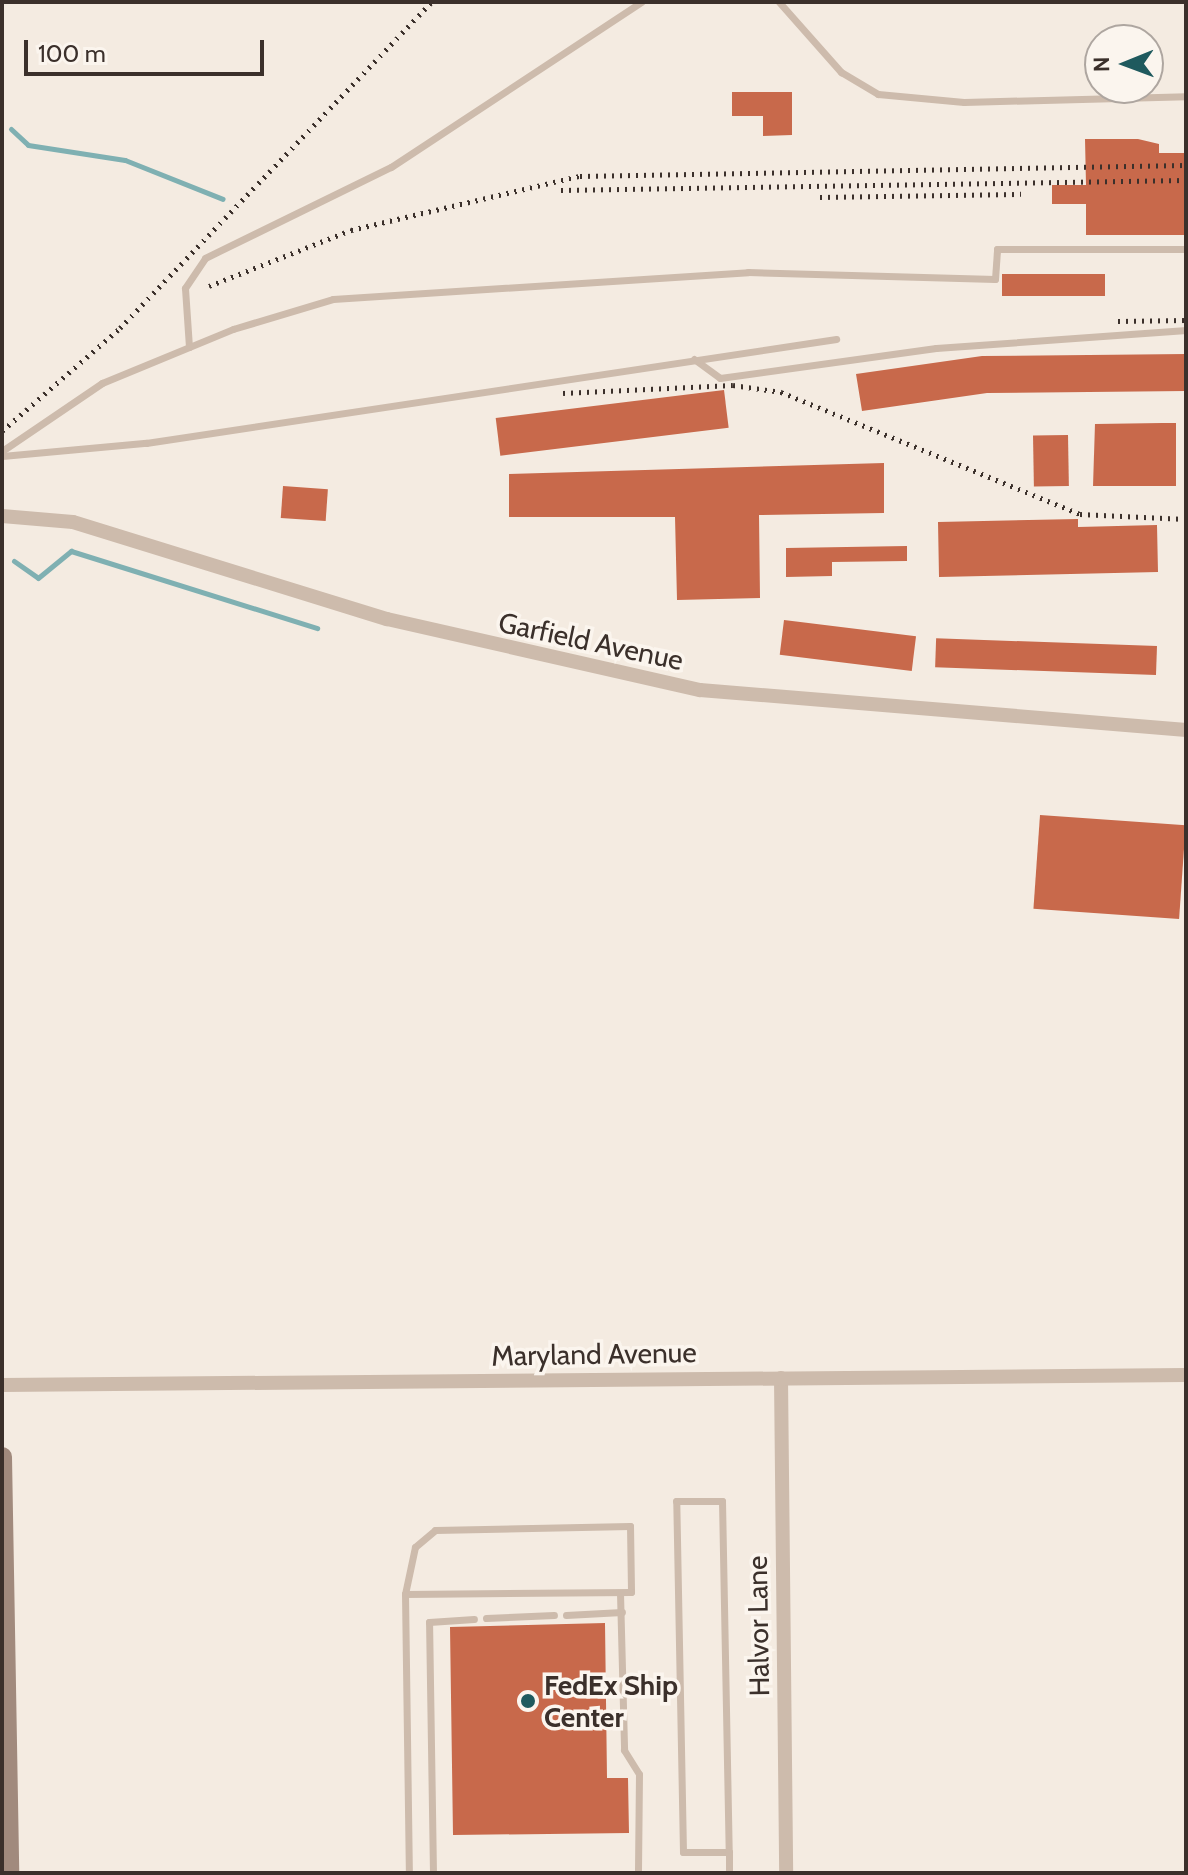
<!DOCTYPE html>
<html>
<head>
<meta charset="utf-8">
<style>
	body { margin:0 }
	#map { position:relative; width:1188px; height:1875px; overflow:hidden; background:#f4ebe1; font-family:Cabin,sans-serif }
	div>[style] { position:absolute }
	.stream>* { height:5px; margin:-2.5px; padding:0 2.5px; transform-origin:2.5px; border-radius:2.5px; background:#7fb0b2 }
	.building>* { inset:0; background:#c8694b; transform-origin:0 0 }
	.lane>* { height:7px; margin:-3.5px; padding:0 3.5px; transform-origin:3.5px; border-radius:3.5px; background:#cdbbac }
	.street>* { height:14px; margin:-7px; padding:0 7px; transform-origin:7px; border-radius:7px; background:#cdbbac }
	.secondary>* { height:20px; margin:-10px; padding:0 10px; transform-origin:10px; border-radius:10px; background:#a18a7d }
	.rail>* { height:5px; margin-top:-2.5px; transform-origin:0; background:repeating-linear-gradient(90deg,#3b302b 0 2px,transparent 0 8px) }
	.dots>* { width:22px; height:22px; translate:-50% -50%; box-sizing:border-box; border:4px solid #fbf5ee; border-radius:50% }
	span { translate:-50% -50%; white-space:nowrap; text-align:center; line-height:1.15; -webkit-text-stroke:7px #fbf5ee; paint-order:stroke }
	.street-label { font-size:28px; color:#3b302b }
	.poi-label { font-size:28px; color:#3b302b; font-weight:700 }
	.left { translate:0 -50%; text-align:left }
	.frame { position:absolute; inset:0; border:4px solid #3b302b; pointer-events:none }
	.north { position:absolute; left:1084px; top:24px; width:80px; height:80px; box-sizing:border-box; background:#fbf5ee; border:2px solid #aea6a0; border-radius:50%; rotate:269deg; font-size:22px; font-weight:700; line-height:32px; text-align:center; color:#3b302b }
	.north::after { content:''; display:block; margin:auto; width:28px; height:36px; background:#1f5a5e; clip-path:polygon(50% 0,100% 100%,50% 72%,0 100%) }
	.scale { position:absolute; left:24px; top:40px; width:240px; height:36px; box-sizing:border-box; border:4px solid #3b302b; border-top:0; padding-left:10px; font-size:24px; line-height:28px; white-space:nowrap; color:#3b302b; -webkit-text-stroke:6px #fbf5ee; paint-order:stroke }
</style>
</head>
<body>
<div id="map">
	<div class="stream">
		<div style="left:11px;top:129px;width:23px;rotate:43deg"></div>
		<div style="left:28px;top:145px;width:98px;rotate:8.8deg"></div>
		<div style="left:125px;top:160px;width:105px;rotate:21.7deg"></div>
		<div style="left:14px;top:561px;width:29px;rotate:35deg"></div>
		<div style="left:38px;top:578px;width:43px;rotate:-39.3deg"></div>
		<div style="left:71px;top:551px;width:258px;rotate:17.4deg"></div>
	</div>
	<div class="building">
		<div style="clip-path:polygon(732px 92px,792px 92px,792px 135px,763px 136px,763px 116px,732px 116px)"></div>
		<div style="clip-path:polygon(1085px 139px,1138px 139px,1159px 144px,1159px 153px,1186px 153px,1186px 235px,1086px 235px,1086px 204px,1052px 204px,1052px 185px,1086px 185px)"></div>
		<div style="left:1002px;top:274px;width:103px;height:22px"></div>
		<div style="clip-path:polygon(1186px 354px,1186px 391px,987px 393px,862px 411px,856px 374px,982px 356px)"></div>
		<div style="left:724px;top:390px;width:38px;height:230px;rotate:83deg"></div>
		<div style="clip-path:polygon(1162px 423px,1176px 423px,1176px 486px,1093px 486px,1095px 424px)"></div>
		<div style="left:1068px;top:435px;width:51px;height:35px;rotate:89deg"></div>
		<div style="clip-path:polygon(884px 463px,884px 513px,759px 515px,760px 598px,677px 600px,675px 517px,509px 517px,509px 474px)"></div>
		<div style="left:283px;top:486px;width:45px;height:32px;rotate:4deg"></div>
		<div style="clip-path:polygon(1078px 519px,1078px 527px,1157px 525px,1158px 572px,939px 577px,938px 522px)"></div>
		<div style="clip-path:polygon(907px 546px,907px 561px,832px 562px,832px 576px,786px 577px,786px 548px)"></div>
		<div style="left:784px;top:620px;width:133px;height:35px;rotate:7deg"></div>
		<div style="left:1157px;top:646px;width:29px;height:221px;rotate:92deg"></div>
		<div style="left:1040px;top:815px;width:146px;height:94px;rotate:4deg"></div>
		<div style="clip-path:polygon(605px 1623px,607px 1778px,628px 1778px,629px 1833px,453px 1835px,450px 1627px)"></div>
	</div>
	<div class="lane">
		<div style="left:779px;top:2px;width:94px;rotate:48.5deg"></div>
		<div style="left:841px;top:72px;width:43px;rotate:30.7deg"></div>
		<div style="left:878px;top:94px;width:86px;rotate:5.3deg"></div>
		<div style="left:964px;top:102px;width:222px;rotate:-1.5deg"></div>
		<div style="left:189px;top:347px;width:59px;rotate:-93.9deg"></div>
		<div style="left:185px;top:288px;width:36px;rotate:-56deg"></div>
		<div style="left:205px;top:258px;width:207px;rotate:-26.1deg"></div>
		<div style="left:391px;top:167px;width:300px;rotate:-33.4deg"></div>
		<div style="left:694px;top:359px;width:32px;rotate:36deg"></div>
		<div style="left:720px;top:378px;width:218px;rotate:-7.9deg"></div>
		<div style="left:936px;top:348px;width:251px;rotate:-4.1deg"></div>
		<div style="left:2px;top:451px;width:121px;rotate:-34.2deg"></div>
		<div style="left:102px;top:383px;width:142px;rotate:-22.4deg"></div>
		<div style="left:233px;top:329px;width:104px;rotate:-16.7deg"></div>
		<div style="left:333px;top:299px;width:416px;rotate:-3.7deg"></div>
		<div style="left:748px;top:272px;width:247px;rotate:1.6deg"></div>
		<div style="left:995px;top:279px;width:30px;rotate:-86deg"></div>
		<div style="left:997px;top:249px;width:189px"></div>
		<div style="left:2px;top:456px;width:145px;rotate:-5.2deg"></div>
		<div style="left:146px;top:443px;width:698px;rotate:-8.57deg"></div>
		<div style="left:620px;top:1593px;width:157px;rotate:88.5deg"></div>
		<div style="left:624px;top:1750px;width:28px;rotate:58deg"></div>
		<div style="left:639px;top:1774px;width:99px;rotate:90.6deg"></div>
		<div style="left:405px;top:1594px;width:48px;rotate:-78deg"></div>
		<div style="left:415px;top:1547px;width:26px;rotate:-40deg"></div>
		<div style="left:435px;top:1530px;width:195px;rotate:-1.2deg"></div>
		<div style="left:630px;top:1526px;width:66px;rotate:89.1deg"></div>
		<div style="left:631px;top:1592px;width:226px;rotate:179.5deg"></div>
		<div style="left:405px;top:1594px;width:279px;rotate:89.2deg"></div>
		<div style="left:566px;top:1615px;width:56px;rotate:-3.1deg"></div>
		<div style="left:486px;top:1618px;width:68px;rotate:-2.5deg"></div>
		<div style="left:729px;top:1852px;width:46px;rotate:180deg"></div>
		<div style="left:683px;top:1852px;width:351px;rotate:-91.1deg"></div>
		<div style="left:676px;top:1501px;width:46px"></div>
		<div style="left:722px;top:1501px;width:351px;rotate:88.9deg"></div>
		<div style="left:729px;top:1852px;width:21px;rotate:90deg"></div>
		<div style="left:433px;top:1873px;width:251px;rotate:-90.9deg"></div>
		<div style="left:429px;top:1622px;width:45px;rotate:-3.8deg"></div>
	</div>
	<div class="street">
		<div style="left:2px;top:516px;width:71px;rotate:4.8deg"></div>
		<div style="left:73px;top:522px;width:329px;rotate:17.2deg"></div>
		<div style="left:387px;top:619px;width:321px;rotate:12.8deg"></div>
		<div style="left:700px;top:690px;width:488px;rotate:4.7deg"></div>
		<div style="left:781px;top:1378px;width:495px;rotate:89.4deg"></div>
		<div style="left:2px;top:1385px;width:1184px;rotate:-0.48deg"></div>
	</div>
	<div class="secondary">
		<div style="left:2px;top:1457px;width:416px;rotate:89deg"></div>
	</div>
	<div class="rail">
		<div style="left:561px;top:190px;width:625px;rotate:-0.92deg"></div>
		<div style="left:820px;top:197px;width:201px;rotate:-0.9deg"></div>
		<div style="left:209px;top:286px;width:153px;rotate:-21.5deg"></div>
		<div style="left:351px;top:230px;width:235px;rotate:-13.3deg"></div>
		<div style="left:580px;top:176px;width:606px;rotate:-1.04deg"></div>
		<div style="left:1118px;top:321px;width:68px;rotate:-0.8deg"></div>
		<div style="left:563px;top:393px;width:170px;rotate:-2.7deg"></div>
		<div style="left:733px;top:385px;width:49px;rotate:8.3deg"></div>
		<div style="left:781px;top:392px;width:323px;rotate:22.2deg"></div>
		<div style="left:1080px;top:514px;width:106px;rotate:2.7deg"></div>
		<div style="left:2px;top:431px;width:157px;rotate:-41.1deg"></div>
		<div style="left:120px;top:328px;width:451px;rotate:-46.3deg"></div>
	</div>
	<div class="dots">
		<div style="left:528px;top:1701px;background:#1f5a5e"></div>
	</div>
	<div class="street-label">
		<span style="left:591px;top:641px;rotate:12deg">Garfield Avenue</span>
		<span style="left:594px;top:1354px;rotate:-1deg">Maryland Avenue</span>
		<span style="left:758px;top:1626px;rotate:-91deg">Halvor Lane</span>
	</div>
	<div class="poi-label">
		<span class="left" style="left:544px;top:1701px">FedEx Ship<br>Center</span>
	</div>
	<div class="frame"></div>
	<div class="north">N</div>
	<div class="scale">100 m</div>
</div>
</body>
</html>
